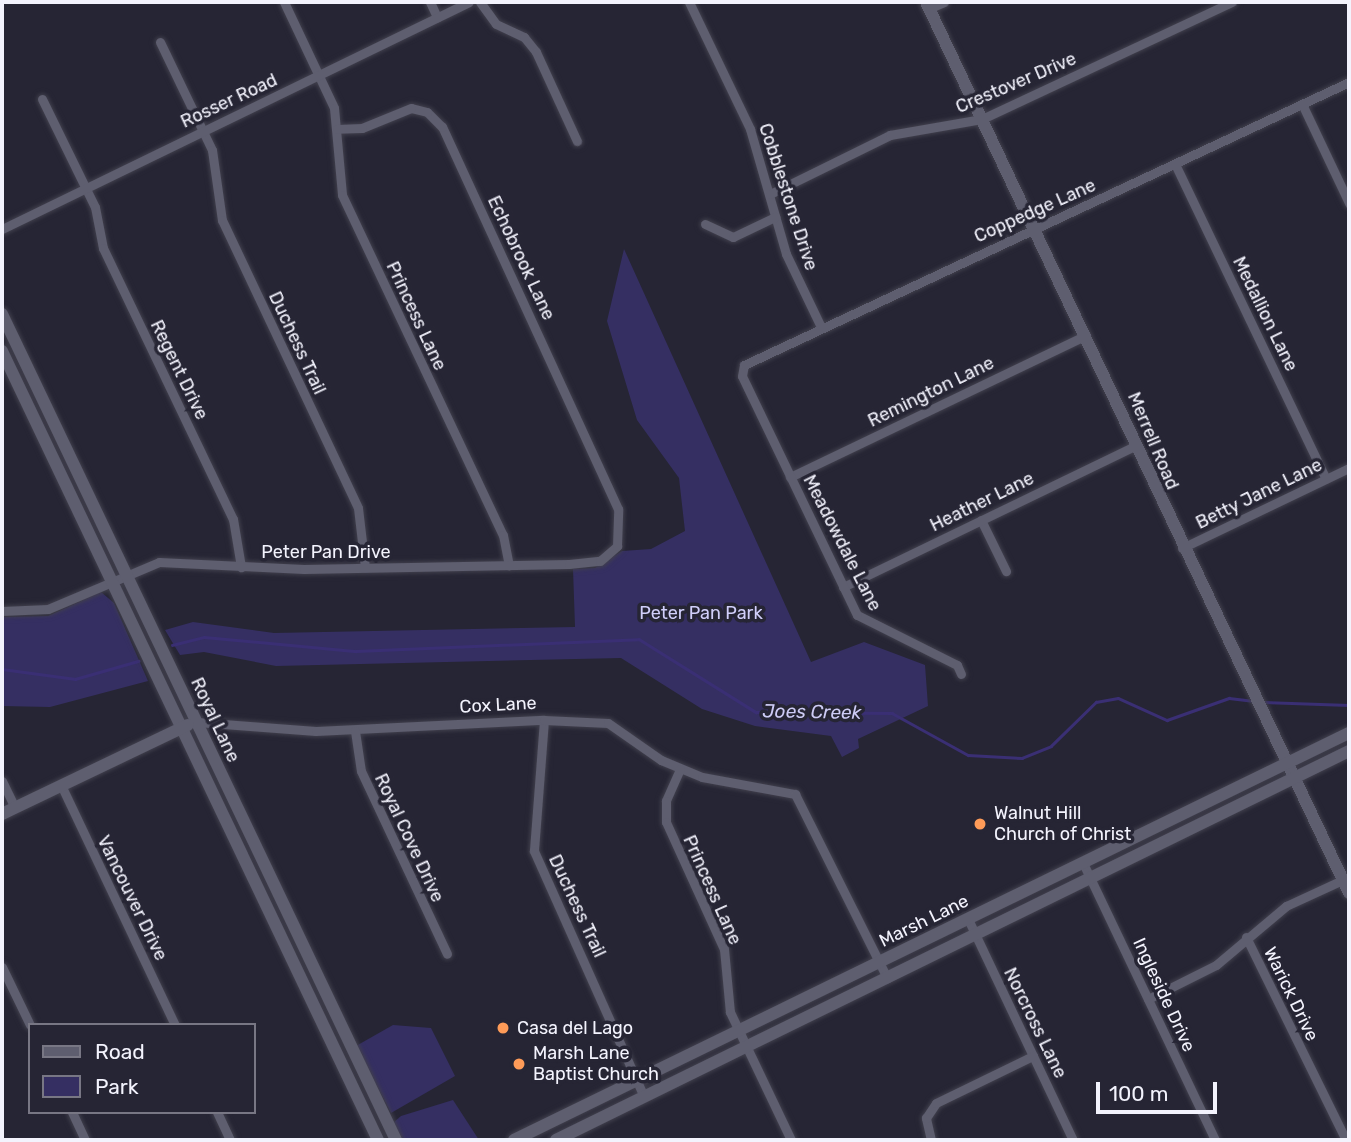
<!DOCTYPE html>
<html>
<head>
<meta charset="utf-8">
<style>
	body { margin:0 }
	#map { position:relative; width:1351px; height:1142px; overflow:hidden; background:#262534; font-family:Rubik,sans-serif }
	div>[style] { position:absolute }
	.green>* { inset:0; background:#352f62 }
	.stream>* { height:2.5px; margin:-1.25px; padding:0 1.25px; transform-origin:1.25px; border-radius:1.25px; background:#3a2f74 }
	.roads { filter:drop-shadow(0 0 2px #41404d) drop-shadow(0 0 2px #41404d) }
	.street>* { height:9px; margin:-4.5px; padding:0 4.5px; transform-origin:4.5px; border-radius:4.5px; background:#5e5e6f }
	.secondary>* { height:12px; margin:-6px; padding:0 6px; transform-origin:6px; border-radius:6px; background:#5e5e6f }
	.dots>* { width:19px; height:19px; translate:-50% -50%; box-sizing:border-box; border:4px solid #262534; border-radius:50% }
	span { translate:-50% -50%; white-space:nowrap; text-align:center; line-height:1.15; -webkit-text-stroke:7px #262534; paint-order:stroke }
	.street-label { font-size:18px; color:#f3f3fd }
	.park-label { font-size:18px; color:#d1cffa }
	.poi-label { font-size:18px; color:#f3f3fd }
	.left { translate:0 -50%; text-align:left }
	.water-label { font-size:19px; color:#cdcbf5; font-style:italic }
	.frame { position:absolute; inset:0; border:4px solid #f3f3fd; pointer-events:none }
	.legend { position:absolute; left:28px; top:1023px; width:228px; height:91px; box-sizing:border-box; background:#262534; border:2px solid #787784; margin:0; padding:9px 12px; list-style:none; font-size:21px; color:#f3f3fd }
	.legend li { display:flex; align-items:center; gap:14px; height:35px }
	.legend b { width:35px; border:2px solid #787784 }
	.scale { position:absolute; left:1096px; top:1082px; width:121px; height:32px; box-sizing:border-box; border:4px solid #f3f3fd; border-top:0; padding-left:9px; font-size:21px; line-height:24px; white-space:nowrap; color:#f3f3fd; -webkit-text-stroke:5px #262534; paint-order:stroke }
</style>
</head>
<body>
<div id="map">
	<div class="green">
		<div style="clip-path:polygon(624px 249px,811px 662px,864px 642px,925px 665px,928px 706px,858px 739px,859px 748px,842px 757px,831px 736px,755px 726px,702px 709px,621px 658px,276px 666px,204px 652px,180px 655px,165px 630px,193px 622px,274px 633px,575px 627px,573px 569px,595px 568px,622px 551px,651px 549px,685px 531px,679px 478px,637px 420px,607px 321px)"></div>
		<div style="clip-path:polygon(101px 592px,114px 603px,148px 681px,50px 707px,2px 706px,2px 617px,48px 616px)"></div>
		<div style="clip-path:polygon(393px 1025px,431px 1028px,455px 1076px,391px 1113px,356px 1046px)"></div>
		<div style="clip-path:polygon(453px 1100px,479px 1140px,402px 1140px,394px 1122px,401px 1116px)"></div>
	</div>
	<div class="stream">
		<div style="left:172px;top:645px;width:33px;rotate:-14deg"></div>
		<div style="left:204px;top:637px;width:153px;rotate:5.3deg"></div>
		<div style="left:356px;top:651px;width:283px;rotate:-2.4deg"></div>
		<div style="left:639px;top:639px;width:138px;rotate:32deg"></div>
		<div style="left:756px;top:712px;width:136px;rotate:0.4deg"></div>
		<div style="left:892px;top:713px;width:87px;rotate:28.9deg"></div>
		<div style="left:968px;top:755px;width:54px;rotate:3.2deg"></div>
		<div style="left:1022px;top:758px;width:31px;rotate:-22deg"></div>
		<div style="left:1051px;top:746px;width:63px;rotate:-44.4deg"></div>
		<div style="left:1096px;top:702px;width:22px;rotate:-10deg"></div>
		<div style="left:1118px;top:698px;width:54px;rotate:24.2deg"></div>
		<div style="left:1167px;top:720px;width:66px;rotate:-19.5deg"></div>
		<div style="left:1229px;top:698px;width:23px;rotate:7deg"></div>
		<div style="left:2px;top:669px;width:74px;rotate:7.8deg"></div>
		<div style="left:75px;top:679px;width:66px;rotate:-15.9deg"></div>
		<div style="left:1262px;top:702px;width:87px;rotate:2deg"></div>
	</div>
	<div class="roads">
		<div class="street">
			<div style="left:284px;top:2px;width:117px;rotate:64.7deg"></div>
			<div style="left:334px;top:108px;width:87px;rotate:84.7deg"></div>
			<div style="left:342px;top:195px;width:376px;rotate:64.7deg"></div>
			<div style="left:503px;top:535px;width:31px;rotate:79deg"></div>
			<div style="left:430px;top:2px;width:17px;rotate:65deg"></div>
			<div style="left:480px;top:2px;width:27px;rotate:54deg"></div>
			<div style="left:496px;top:24px;width:31px;rotate:25deg"></div>
			<div style="left:524px;top:37px;width:19px;rotate:51deg"></div>
			<div style="left:536px;top:52px;width:98px;rotate:65.3deg"></div>
			<div style="left:689px;top:2px;width:141px;rotate:64.3deg"></div>
			<div style="left:750px;top:129px;width:130px;rotate:73.9deg"></div>
			<div style="left:786px;top:254px;width:81px;rotate:64.4deg"></div>
			<div style="left:930px;top:8px;width:15px;rotate:-23deg"></div>
			<div style="left:160px;top:42px;width:120px;rotate:64.3deg"></div>
			<div style="left:212px;top:150px;width:71px;rotate:81.9deg"></div>
			<div style="left:222px;top:220px;width:318px;rotate:64.7deg"></div>
			<div style="left:358px;top:508px;width:60px;rotate:83.3deg"></div>
			<div style="left:42px;top:99px;width:120px;rotate:63.9deg"></div>
			<div style="left:95px;top:207px;width:42px;rotate:79deg"></div>
			<div style="left:103px;top:248px;width:301px;rotate:64.4deg"></div>
			<div style="left:233px;top:519px;width:49px;rotate:80.5deg"></div>
			<div style="left:1302px;top:104px;width:110px;rotate:64.6deg"></div>
			<div style="left:1175px;top:164px;width:349px;rotate:64.4deg"></div>
			<div style="left:770px;top:194px;width:134px;rotate:-26.2deg"></div>
			<div style="left:890px;top:135px;width:93px;rotate:-9.9deg"></div>
			<div style="left:982px;top:119px;width:276px;rotate:-25.1deg"></div>
			<div style="left:705px;top:224px;width:31px;rotate:25deg"></div>
			<div style="left:733px;top:237px;width:47px;rotate:-25.5deg"></div>
			<div style="left:2px;top:229px;width:519px;rotate:-25.92deg"></div>
			<div style="left:790px;top:477px;width:328px;rotate:-25.6deg"></div>
			<div style="left:981px;top:520px;width:57px;rotate:63.9deg"></div>
			<div style="left:1182px;top:548px;width:185px;rotate:-25.6deg"></div>
			<div style="left:843px;top:587px;width:324px;rotate:-25.8deg"></div>
			<div style="left:2px;top:611px;width:46px;rotate:-2.5deg"></div>
			<div style="left:48px;top:609px;width:121px;rotate:-22.9deg"></div>
			<div style="left:159px;top:562px;width:145px;rotate:2.8deg"></div>
			<div style="left:304px;top:569px;width:265px;rotate:-1.1deg"></div>
			<div style="left:569px;top:564px;width:31px;rotate:-6deg"></div>
			<div style="left:600px;top:561px;width:23px;rotate:-41deg"></div>
			<div style="left:617px;top:546px;width:37px;rotate:-88deg"></div>
			<div style="left:618px;top:509px;width:421px;rotate:-114.7deg"></div>
			<div style="left:442px;top:127px;width:21px;rotate:-135deg"></div>
			<div style="left:427px;top:112px;width:16px;rotate:-166deg"></div>
			<div style="left:411px;top:108px;width:53px;rotate:157.8deg"></div>
			<div style="left:362px;top:128px;width:25px;rotate:178deg"></div>
			<div style="left:961px;top:674px;width:10px;rotate:-114deg"></div>
			<div style="left:957px;top:665px;width:112px;rotate:-153.4deg"></div>
			<div style="left:857px;top:615px;width:265px;rotate:-115.7deg"></div>
			<div style="left:742px;top:376px;width:11px;rotate:-80deg"></div>
			<div style="left:744px;top:365px;width:668px;rotate:-25.07deg"></div>
			<div style="left:544px;top:720px;width:131px;rotate:94.4deg"></div>
			<div style="left:534px;top:851px;width:269px;rotate:65.9deg"></div>
			<div style="left:197px;top:722px;width:119px;rotate:4.3deg"></div>
			<div style="left:316px;top:731px;width:228px;rotate:-2.8deg"></div>
			<div style="left:544px;top:720px;width:64px;rotate:2.7deg"></div>
			<div style="left:608px;top:723px;width:65px;rotate:34.9deg"></div>
			<div style="left:661px;top:760px;width:44px;rotate:22.5deg"></div>
			<div style="left:702px;top:777px;width:95px;rotate:10.4deg"></div>
			<div style="left:795px;top:794px;width:206px;rotate:63.4deg"></div>
			<div style="left:355px;top:731px;width:40px;rotate:81.5deg"></div>
			<div style="left:361px;top:771px;width:202px;rotate:64.8deg"></div>
			<div style="left:680px;top:769px;width:35px;rotate:114deg"></div>
			<div style="left:666px;top:801px;width:21px;rotate:90deg"></div>
			<div style="left:666px;top:822px;width:140px;rotate:65.5deg"></div>
			<div style="left:724px;top:949px;width:63px;rotate:84.6deg"></div>
			<div style="left:730px;top:1012px;width:142px;rotate:64.5deg"></div>
			<div style="left:2px;top:781px;width:30px;rotate:64deg"></div>
			<div style="left:61px;top:785px;width:266px;rotate:64.6deg"></div>
			<div style="left:1083px;top:863px;width:307px;rotate:64.5deg"></div>
			<div style="left:968px;top:919px;width:245px;rotate:64.6deg"></div>
			<div style="left:1246px;top:937px;width:226px;rotate:63.8deg"></div>
			<div style="left:2px;top:967px;width:64px;rotate:64.2deg"></div>
			<div style="left:1148px;top:999px;width:76px;rotate:-26.6deg"></div>
			<div style="left:1216px;top:965px;width:92px;rotate:-40.1deg"></div>
			<div style="left:1286px;top:906px;width:69px;rotate:-24.7deg"></div>
			<div style="left:72px;top:1112px;width:31px;rotate:65deg"></div>
			<div style="left:217px;top:1112px;width:31px;rotate:65deg"></div>
			<div style="left:931px;top:1140px;width:23px;rotate:-103deg"></div>
			<div style="left:926px;top:1118px;width:18px;rotate:-56deg"></div>
			<div style="left:936px;top:1103px;width:108px;rotate:-25.9deg"></div>
		</div>
		<div class="secondary">
			<div style="left:926px;top:2px;width:986px;rotate:64.6deg"></div>
			<div style="left:2px;top:314px;width:915px;rotate:64.5deg"></div>
			<div style="left:2px;top:351px;width:874px;rotate:64.52deg"></div>
			<div style="left:2px;top:814px;width:206px;rotate:-25.6deg"></div>
			<div style="left:514px;top:1140px;width:929px;rotate:-25.99deg"></div>
			<div style="left:556px;top:1140px;width:883px;rotate:-26.13deg"></div>
		</div>
	</div>
	<div class="dots">
		<div style="left:980px;top:824px;background:#fe9b58"></div>
		<div style="left:503px;top:1028px;background:#fe9b58"></div>
		<div style="left:519px;top:1064px;background:#fe9b58"></div>
	</div>
	<div class="street-label">
		<span style="left:1016px;top:83px;rotate:-23deg">Crestover Drive</span>
		<span style="left:229px;top:101px;rotate:-25deg">Rosser Road</span>
		<span style="left:788px;top:197px;rotate:72deg">Cobblestone Drive</span>
		<span style="left:1035px;top:211px;rotate:-24deg">Coppedge Lane</span>
		<span style="left:521px;top:258px;rotate:65deg">Echobrook Lane</span>
		<span style="left:1265px;top:314px;rotate:64deg">Medallion Lane</span>
		<span style="left:416px;top:316px;rotate:65deg">Princess Lane</span>
		<span style="left:297px;top:343px;rotate:65deg">Duchess Trail</span>
		<span style="left:179px;top:370px;rotate:64deg">Regent Drive</span>
		<span style="left:931px;top:392px;rotate:-26deg">Remington Lane</span>
		<span style="left:1153px;top:441px;rotate:67deg">Merrell Road</span>
		<span style="left:1259px;top:494px;rotate:-26deg">Betty Jane Lane</span>
		<span style="left:982px;top:502px;rotate:-26deg">Heather Lane</span>
		<span style="left:842px;top:543px;rotate:63deg">Meadowdale Lane</span>
		<span style="left:326px;top:552px">Peter Pan Drive</span>
		<span style="left:498px;top:705px;rotate:-3deg">Cox Lane</span>
		<span style="left:215px;top:720px;rotate:65deg">Royal Lane</span>
		<span style="left:409px;top:838px;rotate:65deg">Royal Cove Drive</span>
		<span style="left:712px;top:890px;rotate:66deg">Princess Lane</span>
		<span style="left:132px;top:898px;rotate:64deg">Vancouver Drive</span>
		<span style="left:577px;top:906px;rotate:65deg">Duchess Trail</span>
		<span style="left:924px;top:921px;rotate:-26deg">Marsh Lane</span>
		<span style="left:1291px;top:994px;rotate:64deg">Warick Drive</span>
		<span style="left:1164px;top:995px;rotate:65deg">Ingleside Drive</span>
		<span style="left:1035px;top:1023px;rotate:64deg">Norcross Lane</span>
	</div>
	<div class="park-label">
		<span style="left:701px;top:613px">Peter Pan Park</span>
	</div>
	<div class="poi-label">
		<span class="left" style="left:994px;top:824px">Walnut Hill<br>Church of Christ</span>
		<span class="left" style="left:517px;top:1028px">Casa del Lago</span>
		<span class="left" style="left:533px;top:1064px">Marsh Lane<br>Baptist Church</span>
	</div>
	<div class="water-label">
		<span style="left:812px;top:712px;rotate:1deg">Joes Creek</span>
	</div>
	<div class="frame"></div>
	<ul class="legend">
	<li><b style="height:9px;background:#5e5e6f"></b>Road</li>
	<li><b style="height:19px;background:#352f62"></b>Park</li>
	</ul>
	<div class="scale">100 m</div>
</div>
</body>
</html>
